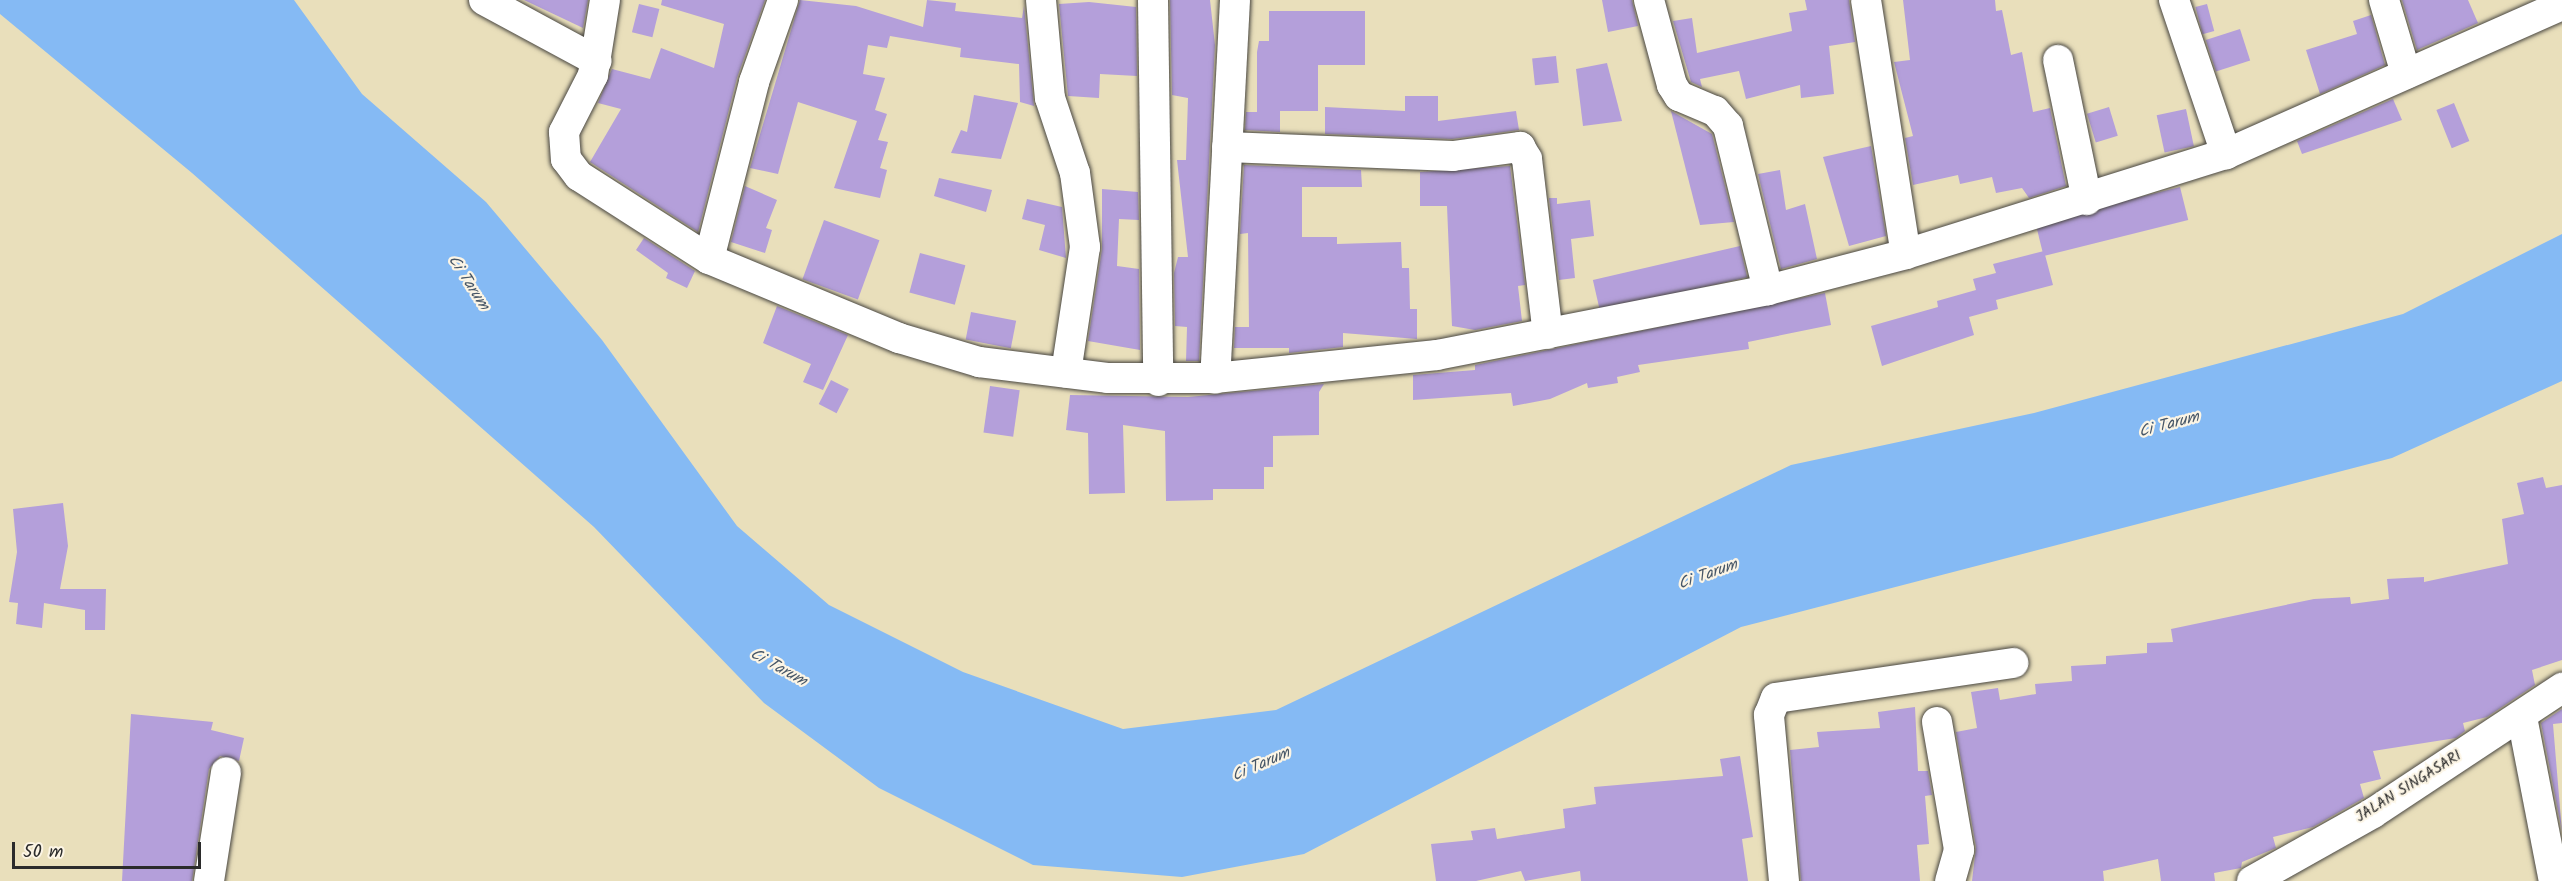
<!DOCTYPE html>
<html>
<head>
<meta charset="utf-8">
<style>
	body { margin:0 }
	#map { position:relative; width:2562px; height:881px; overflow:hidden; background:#e9dfbb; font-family:Kalam,sans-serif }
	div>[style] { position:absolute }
	.water>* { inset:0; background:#85baf4 }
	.building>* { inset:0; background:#b49fda; transform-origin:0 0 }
	.roads { filter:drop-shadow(0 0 2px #484641) drop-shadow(0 0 2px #484641) }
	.minor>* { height:30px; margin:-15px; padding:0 15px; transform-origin:15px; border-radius:15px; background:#fff }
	span { translate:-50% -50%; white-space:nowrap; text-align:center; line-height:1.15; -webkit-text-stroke:4.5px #fcf5e5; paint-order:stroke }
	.street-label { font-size:15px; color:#2b2b2b }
	.water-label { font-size:16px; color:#465667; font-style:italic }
	.scale { position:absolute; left:12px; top:842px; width:189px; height:27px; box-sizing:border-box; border:3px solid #2b2b2b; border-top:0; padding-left:8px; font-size:18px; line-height:21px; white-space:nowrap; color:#2b2b2b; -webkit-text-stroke:4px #fcf5e5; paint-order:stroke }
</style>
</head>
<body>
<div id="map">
	<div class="water">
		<div style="clip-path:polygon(0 0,294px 0,362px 94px,486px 202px,602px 340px,737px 526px,829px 605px,963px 672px,1123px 729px,1276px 710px,1791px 465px,2034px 413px,2403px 314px,2562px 234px,2562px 381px,2392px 458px,1741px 627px,1304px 854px,1182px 877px,1033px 865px,879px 788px,764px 703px,594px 527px,192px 173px,0 14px)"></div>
	</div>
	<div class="building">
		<div style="clip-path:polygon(524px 0,588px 0,583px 28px)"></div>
		<div style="clip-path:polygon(662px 0,765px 0,737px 78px,698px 232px,590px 162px,621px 109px,598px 103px,612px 69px,650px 79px,661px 48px,714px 68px,724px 24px,661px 5px)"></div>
		<div style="clip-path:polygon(800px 0,856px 6px,923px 27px,927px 0,956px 3px,955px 11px,1022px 18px,1024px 6px,1034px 106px,1020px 102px,1019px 64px,960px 57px,961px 48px,890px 36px,887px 48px,868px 45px,863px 74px,885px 78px,875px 110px,887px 114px,878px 140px,888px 142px,880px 168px,887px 170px,880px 198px,834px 188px,857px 121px,798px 102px,778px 174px,750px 168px)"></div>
		<div style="clip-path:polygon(1170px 0,1210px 0,1215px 45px,1199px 361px,1186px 361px,1187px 327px,1175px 326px,1174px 273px,1178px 257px,1188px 257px,1177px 160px,1186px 160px,1188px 98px,1172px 95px)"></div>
		<div style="clip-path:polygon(1602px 0,1632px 0,1638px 26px,1608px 32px)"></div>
		<div style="clip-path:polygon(1805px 0,1849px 0,1855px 42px,1829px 46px,1834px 94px,1801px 98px,1800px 85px,1746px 99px,1739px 71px,1700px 79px,1702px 87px,1691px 82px,1673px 21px,1692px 18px,1697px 53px,1792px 31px,1789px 13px,1807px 10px)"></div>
		<div style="clip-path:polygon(1903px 0,1995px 0,1996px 11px,2002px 10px,2011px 55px,2022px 52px,2033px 112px,2050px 108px,2066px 186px,2029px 198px,2022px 188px,1996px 193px,1992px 177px,1960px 184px,1958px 175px,1913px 185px,1905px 138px,1913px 136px,1894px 62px,1910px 60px)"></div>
		<div style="clip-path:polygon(2402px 0,2468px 0,2478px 23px,2417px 50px)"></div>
		<div style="clip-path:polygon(1089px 2px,1136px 7px,1137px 76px,1100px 74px,1099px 98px,1068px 96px,1059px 4px)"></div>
		<div style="left:639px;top:4px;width:21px;height:29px;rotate:14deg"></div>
		<div style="left:2207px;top:4px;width:28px;height:12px;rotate:75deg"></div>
		<div style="clip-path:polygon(1269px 11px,1365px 11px,1365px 65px,1318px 65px,1318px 111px,1280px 111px,1280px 132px,1245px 130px,1246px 112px,1257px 112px,1257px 52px,1259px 41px,1269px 41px)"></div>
		<div style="clip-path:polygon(2371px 15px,2385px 65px,2320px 94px,2306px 50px,2357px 34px,2353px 21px)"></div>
		<div style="left:2240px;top:29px;width:33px;height:36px;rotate:72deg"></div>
		<div style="left:1556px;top:56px;width:27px;height:24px;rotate:84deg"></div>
		<div style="clip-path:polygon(1607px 63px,1622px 121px,1583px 126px,1576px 69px)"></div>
		<div style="clip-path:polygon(974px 95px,1018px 103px,1001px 159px,951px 153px,961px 130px,967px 132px)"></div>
		<div style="clip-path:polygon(1405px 96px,1438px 96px,1438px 121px,1516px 111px,1519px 130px,1452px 139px,1325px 134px,1325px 107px,1405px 111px)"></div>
		<div style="clip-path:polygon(2393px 99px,2402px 120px,2302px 154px,2297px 141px)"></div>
		<div style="left:2454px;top:103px;width:41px;height:19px;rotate:68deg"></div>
		<div style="left:2109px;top:107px;width:30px;height:23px;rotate:73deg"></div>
		<div style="left:2186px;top:109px;width:38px;height:30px;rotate:78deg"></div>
		<div style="clip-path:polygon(1671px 111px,1712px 134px,1734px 222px,1700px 225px)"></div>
		<div style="clip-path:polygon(1871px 146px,1886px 236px,1849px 246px,1823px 157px)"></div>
		<div style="clip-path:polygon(1244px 165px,1361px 170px,1362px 187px,1302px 187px,1302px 237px,1337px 237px,1337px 244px,1401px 242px,1402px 268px,1409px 268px,1410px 309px,1417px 309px,1417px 339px,1343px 333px,1343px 347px,1289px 353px,1289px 348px,1234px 348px,1235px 327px,1249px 327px,1248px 233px,1240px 234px)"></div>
		<div style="clip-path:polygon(1510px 166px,1525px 285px,1518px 286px,1522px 321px,1475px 330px,1452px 326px,1447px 206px,1420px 206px,1420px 172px)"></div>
		<div style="clip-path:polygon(1780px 170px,1786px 210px,1805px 204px,1817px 259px,1781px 269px,1758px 174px)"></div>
		<div style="clip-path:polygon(939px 178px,992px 190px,986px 212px,934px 196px)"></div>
		<div style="clip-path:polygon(745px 186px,777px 200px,766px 228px,772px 230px,765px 253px,731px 242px)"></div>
		<div style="left:2180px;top:187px;width:34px;height:149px;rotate:76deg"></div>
		<div style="clip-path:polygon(1102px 189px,1138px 192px,1139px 220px,1119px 219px,1117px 266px,1139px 269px,1140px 350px,1088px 341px,1102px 249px)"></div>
		<div style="clip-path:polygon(1549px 198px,1557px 198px,1557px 204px,1590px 200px,1594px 236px,1571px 239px,1575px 278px,1559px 280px)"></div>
		<div style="clip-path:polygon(1027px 199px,1062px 207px,1066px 258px,1039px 250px,1045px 225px,1022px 219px)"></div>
		<div style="left:824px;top:220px;width:59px;height:63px;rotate:20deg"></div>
		<div style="clip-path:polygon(644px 238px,695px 271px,687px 288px,666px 278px,668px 273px,636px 250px)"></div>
		<div style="left:1740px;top:246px;width:32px;height:151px;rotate:77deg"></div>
		<div style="clip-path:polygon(2044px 251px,2053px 285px,1996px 300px,1998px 309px,1969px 317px,1974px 335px,1882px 366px,1871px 326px,1938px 307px,1937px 301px,1976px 290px,1973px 279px,1996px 273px,1993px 264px)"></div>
		<div style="left:920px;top:253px;width:47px;height:41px;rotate:15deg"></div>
		<div style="clip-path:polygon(1825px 293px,1831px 325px,1748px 342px,1749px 349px,1638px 365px,1640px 372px,1617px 377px,1618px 383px,1588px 388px,1587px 383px,1550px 399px,1513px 406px,1511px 393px,1413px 400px,1413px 375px,1475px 370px,1475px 365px)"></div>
		<div style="clip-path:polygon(777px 306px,848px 335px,823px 390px,803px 382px,811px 364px,763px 343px)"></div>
		<div style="left:971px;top:312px;width:46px;height:28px;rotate:11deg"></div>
		<div style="left:831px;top:380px;width:20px;height:27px;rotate:27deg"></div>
		<div style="clip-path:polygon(1324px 384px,1319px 392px,1319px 435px,1273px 436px,1273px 467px,1264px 467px,1264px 489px,1213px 489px,1213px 500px,1166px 501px,1165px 431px,1123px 425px,1125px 493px,1089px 494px,1088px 433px,1066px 430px,1070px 395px,1188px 397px)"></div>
		<div style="left:990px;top:386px;width:30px;height:47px;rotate:8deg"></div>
		<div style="clip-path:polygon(2543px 477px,2546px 488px,2562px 485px,2562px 660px,2532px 670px,2535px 685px,2487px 717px,2463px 723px,2465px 731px,2456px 738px,2373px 751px,2381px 779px,2360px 784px,2364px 798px,2313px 827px,2273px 837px,2276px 848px,2242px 862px,2241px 868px,2214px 873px,2215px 881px,2161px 881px,2158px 859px,2103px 871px,2104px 881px,1972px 881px,1976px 847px,1956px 732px,1977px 728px,1971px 692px,1998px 688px,2000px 700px,2036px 694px,2035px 684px,2072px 681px,2071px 666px,2106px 664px,2106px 656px,2147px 653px,2147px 643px,2173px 642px,2171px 629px,2314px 599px,2350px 597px,2351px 604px,2389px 599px,2387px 579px,2424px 577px,2424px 582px,2508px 564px,2502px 519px,2524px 514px,2517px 483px)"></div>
		<div style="clip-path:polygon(63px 503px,68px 546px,60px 589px,106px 589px,105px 630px,85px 630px,85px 610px,44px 603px,42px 628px,16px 624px,18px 603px,9px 602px,17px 552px,13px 509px)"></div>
		<div style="clip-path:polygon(1915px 707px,1918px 771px,1928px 771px,1932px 795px,1925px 796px,1929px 844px,1917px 845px,1920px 881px,1801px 881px,1790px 750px,1819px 747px,1817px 732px,1880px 728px,1878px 712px)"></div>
		<div style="clip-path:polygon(2562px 709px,2562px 723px,2553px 724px,2562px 832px,2541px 723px)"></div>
		<div style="clip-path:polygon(131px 714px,213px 722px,211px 730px,244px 738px,239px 761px,220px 756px,209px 769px,192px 881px,122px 881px)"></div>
		<div style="clip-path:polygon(1740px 756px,1753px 837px,1742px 839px,1748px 881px,1581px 881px,1580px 871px,1525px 881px,1521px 871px,1476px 881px,1436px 881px,1431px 844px,1473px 840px,1471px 831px,1495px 828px,1497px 839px,1565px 828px,1563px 809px,1596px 804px,1594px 787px,1723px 776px,1720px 759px)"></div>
	</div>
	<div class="roads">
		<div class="minor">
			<div style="left:484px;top:0;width:128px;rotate:28.4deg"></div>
			<div style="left:605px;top:0;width:76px;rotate:99.1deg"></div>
			<div style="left:593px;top:75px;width:64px;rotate:117deg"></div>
			<div style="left:564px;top:132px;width:27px;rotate:86deg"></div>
			<div style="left:566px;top:159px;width:21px;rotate:53deg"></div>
			<div style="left:579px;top:176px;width:154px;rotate:32.6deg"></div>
			<div style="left:709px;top:259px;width:206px;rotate:22.6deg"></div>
			<div style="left:899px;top:338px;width:84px;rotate:16.7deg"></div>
			<div style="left:979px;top:362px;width:129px;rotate:7.1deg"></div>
			<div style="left:1107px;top:378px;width:108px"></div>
			<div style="left:1041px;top:0;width:98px;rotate:84.8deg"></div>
			<div style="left:1050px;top:98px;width:79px;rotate:71.6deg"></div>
			<div style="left:1075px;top:173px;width:75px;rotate:82.3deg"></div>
			<div style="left:1085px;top:247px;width:127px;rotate:98.6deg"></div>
			<div style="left:1153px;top:0;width:381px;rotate:89.2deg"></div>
			<div style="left:1235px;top:0;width:379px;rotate:93deg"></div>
			<div style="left:1215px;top:378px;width:223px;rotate:-5.9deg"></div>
			<div style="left:1437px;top:355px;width:337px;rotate:-11.1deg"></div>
			<div style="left:1768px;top:290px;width:143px;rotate:-14.6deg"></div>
			<div style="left:1906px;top:254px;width:335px;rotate:-17.4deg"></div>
			<div style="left:2226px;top:154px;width:368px;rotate:-23.9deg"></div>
			<div style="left:1649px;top:0;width:88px;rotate:74.9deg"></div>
			<div style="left:1672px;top:85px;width:13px;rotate:58deg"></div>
			<div style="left:1679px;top:96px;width:39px;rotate:23deg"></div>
			<div style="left:1715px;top:111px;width:20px;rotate:49deg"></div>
			<div style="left:1728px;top:126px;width:169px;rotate:76.3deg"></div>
			<div style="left:1866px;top:0;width:257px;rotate:81.1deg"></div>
			<div style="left:2174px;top:0;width:163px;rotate:71.3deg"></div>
			<div style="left:2384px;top:0;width:77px;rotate:73.4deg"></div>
			<div style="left:2058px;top:60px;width:143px;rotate:78.3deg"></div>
			<div style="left:1227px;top:147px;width:226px;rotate:2.3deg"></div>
			<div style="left:1453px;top:156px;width:68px;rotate:-7.7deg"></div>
			<div style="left:1520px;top:147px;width:14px;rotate:60deg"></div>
			<div style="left:1527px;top:159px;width:176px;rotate:83.2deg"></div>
			<div style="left:709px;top:259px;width:183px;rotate:-75.7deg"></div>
			<div style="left:754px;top:82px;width:87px;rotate:-70.5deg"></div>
			<div style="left:2522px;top:717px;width:167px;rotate:79deg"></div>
			<div style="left:1937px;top:722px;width:130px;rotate:80.2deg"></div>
			<div style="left:1959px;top:850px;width:32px;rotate:106deg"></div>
			<div style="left:209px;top:881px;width:110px;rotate:-81.1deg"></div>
			<div style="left:1784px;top:881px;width:167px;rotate:-95.2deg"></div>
			<div style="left:1769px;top:715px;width:18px;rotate:-68deg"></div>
			<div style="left:1776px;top:698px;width:240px;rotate:-8.4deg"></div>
			<div style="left:2252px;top:881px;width:139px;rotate:-29.3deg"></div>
			<div style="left:2373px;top:813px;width:227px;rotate:-33.5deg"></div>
		</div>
	</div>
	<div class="street-label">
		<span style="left:2409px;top:787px;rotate:-32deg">JALAN SINGASARI</span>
	</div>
	<div class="water-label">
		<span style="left:468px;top:283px;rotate:57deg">Ci Tarum</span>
		<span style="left:2169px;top:425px;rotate:-15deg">Ci Tarum</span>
		<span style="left:1708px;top:575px;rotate:-20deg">Ci Tarum</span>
		<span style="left:778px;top:668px;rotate:29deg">Ci Tarum</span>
		<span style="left:1261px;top:765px;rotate:-24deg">Ci Tarum</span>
	</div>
	<div class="scale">50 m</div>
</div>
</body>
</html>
